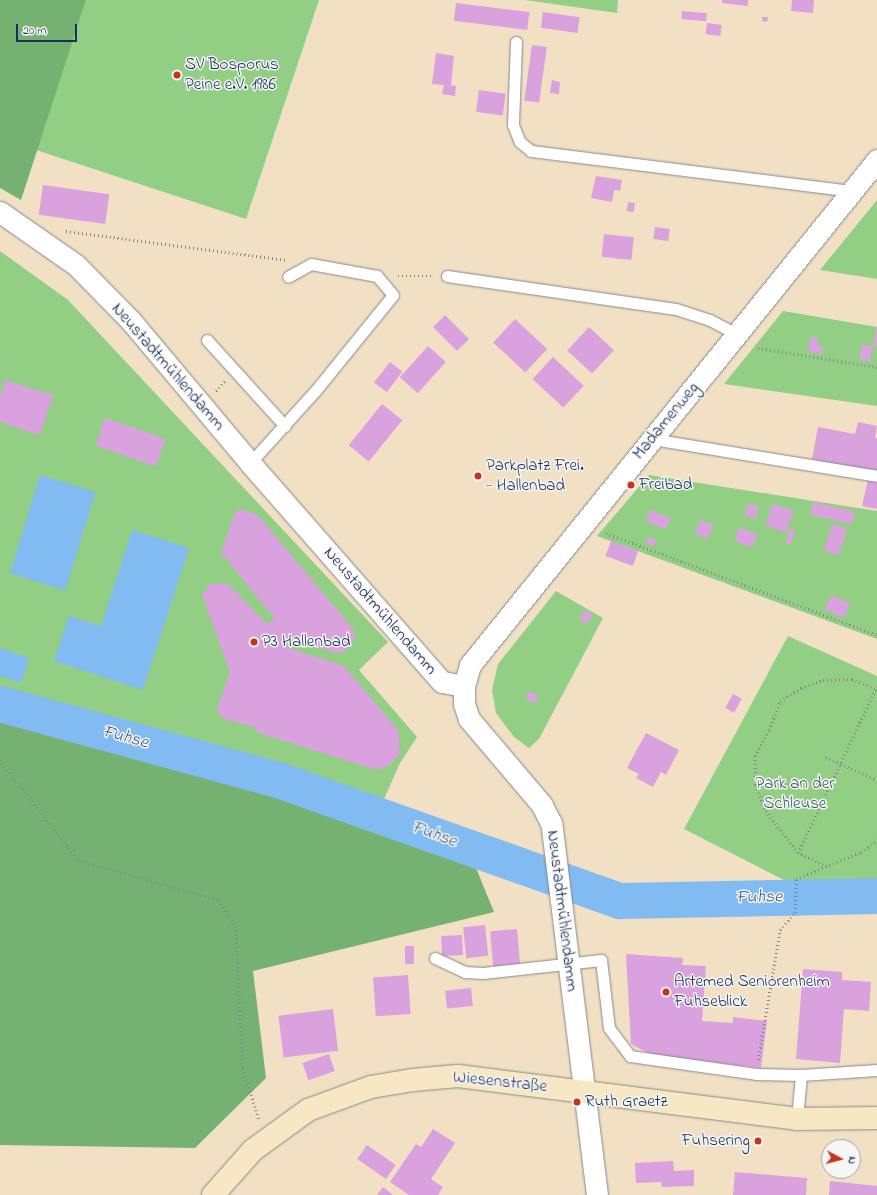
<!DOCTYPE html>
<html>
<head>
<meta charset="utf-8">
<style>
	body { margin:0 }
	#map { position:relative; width:877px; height:1195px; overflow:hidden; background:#f1e0c3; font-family:"Indie Flower",sans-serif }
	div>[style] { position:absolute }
	.green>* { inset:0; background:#92cf85 }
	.forest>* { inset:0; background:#75b272 }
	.water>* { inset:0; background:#82bbf2; transform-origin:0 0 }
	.river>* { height:36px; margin:-18px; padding:0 18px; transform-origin:18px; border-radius:18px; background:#82bbf2 }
	.building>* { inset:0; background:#daa1df; transform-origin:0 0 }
	.path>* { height:2.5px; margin-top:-1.25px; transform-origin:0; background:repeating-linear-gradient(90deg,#868890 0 1px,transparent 0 4px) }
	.roads { filter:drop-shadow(0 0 1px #868890) drop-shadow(0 0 1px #868890) }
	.lane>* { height:11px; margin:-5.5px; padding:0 5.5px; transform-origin:5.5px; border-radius:5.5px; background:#fff }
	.street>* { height:21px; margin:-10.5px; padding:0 10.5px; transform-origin:10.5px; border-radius:10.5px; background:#fff }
	.secondary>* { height:22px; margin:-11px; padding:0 11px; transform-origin:11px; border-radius:11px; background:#f7e8c3 }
	.dots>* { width:11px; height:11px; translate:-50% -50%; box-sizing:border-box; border:2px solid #f6f6f2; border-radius:50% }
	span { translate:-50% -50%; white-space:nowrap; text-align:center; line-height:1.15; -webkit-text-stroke:3px #f6f6f2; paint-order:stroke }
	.poi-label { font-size:17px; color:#1b2f5e }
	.left { translate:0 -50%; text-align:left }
	.right { translate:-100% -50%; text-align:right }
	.street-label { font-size:17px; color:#1b2f5e }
	.park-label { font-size:17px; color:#395768 }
	.water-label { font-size:18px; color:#3a598a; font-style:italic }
	.north { position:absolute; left:821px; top:1139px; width:40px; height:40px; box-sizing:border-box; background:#f6f6f2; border:1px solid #9ea6b7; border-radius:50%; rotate:97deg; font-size:11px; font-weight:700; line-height:16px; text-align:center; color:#1b2f5e }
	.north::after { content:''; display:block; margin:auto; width:14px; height:18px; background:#c8321e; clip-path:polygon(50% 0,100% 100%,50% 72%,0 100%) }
	.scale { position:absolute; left:16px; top:24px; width:61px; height:18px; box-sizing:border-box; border:2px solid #1b2f5e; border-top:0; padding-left:5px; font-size:12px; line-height:14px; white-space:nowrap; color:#1b2f5e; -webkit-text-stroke:3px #f6f6f2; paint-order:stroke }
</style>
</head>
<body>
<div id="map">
	<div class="green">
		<div style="clip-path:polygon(86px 0,319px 0,246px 219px,36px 150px)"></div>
		<div style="clip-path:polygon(525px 0,618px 0,617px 13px)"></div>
		<div style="clip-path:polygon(877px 200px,877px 279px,820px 270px)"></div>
		<div style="clip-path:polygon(0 251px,68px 300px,388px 642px,359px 670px,417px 737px,400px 763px,380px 808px,0 688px)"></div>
		<div style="clip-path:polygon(783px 311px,877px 327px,877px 406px,724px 384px)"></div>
		<div style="clip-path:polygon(649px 475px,877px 511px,877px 639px,597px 536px)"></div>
		<div style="clip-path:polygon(556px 591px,603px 618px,539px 739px,529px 748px,514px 737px,496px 713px,492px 690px,498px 664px)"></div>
		<div style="clip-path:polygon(788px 636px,877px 676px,877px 888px,788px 891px,788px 882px,684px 829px)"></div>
	</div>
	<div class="forest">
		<div style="clip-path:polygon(0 0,86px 0,21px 200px,0 188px)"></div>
		<div style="clip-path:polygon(0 688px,278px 774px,463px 836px,494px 912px,253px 971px,266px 1078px,195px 1148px,0 1145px)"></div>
	</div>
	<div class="water">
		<div style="left:40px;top:475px;width:58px;height:103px;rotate:17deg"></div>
		<div style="clip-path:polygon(132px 530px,189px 548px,143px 690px,54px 661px,69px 616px,101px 626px)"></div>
		<div style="clip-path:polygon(0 648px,29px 658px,21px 683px,0 676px)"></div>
	</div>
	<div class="river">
		<div style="left:0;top:704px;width:291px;rotate:15.3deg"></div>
		<div style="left:281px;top:781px;width:360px;rotate:19.5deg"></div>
		<div style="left:620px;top:901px;width:257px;rotate:-1.1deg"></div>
	</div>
	<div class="building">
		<div style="clip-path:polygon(722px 0,748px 0,748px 6px,722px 3px)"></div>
		<div style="clip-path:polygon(792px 0,814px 0,813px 13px,791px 11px)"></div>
		<div style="left:456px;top:3px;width:74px;height:18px;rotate:7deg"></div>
		<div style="left:682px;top:11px;width:25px;height:8px;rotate:5deg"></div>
		<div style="left:543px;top:12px;width:37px;height:16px;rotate:8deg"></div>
		<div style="clip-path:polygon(762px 17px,768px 17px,767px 22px,762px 21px)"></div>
		<div style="left:707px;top:23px;width:15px;height:11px;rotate:8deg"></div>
		<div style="left:532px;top:45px;width:15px;height:56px;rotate:8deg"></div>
		<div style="clip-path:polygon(436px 53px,454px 56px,451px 85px,456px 86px,455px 96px,442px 94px,444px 85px,432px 84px)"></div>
		<div style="clip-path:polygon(552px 80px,560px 82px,559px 94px,550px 93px)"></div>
		<div style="left:479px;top:90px;width:27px;height:22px;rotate:8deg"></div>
		<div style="clip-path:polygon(596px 176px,622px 180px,620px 191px,614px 190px,612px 202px,591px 198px)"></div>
		<div style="left:43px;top:185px;width:67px;height:30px;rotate:8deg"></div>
		<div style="left:628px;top:202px;width:7px;height:9px;rotate:8deg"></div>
		<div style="left:655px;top:227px;width:15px;height:12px;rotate:8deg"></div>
		<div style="left:604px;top:234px;width:30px;height:23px;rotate:6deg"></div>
		<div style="left:445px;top:315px;width:34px;height:17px;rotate:45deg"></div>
		<div style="left:515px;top:319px;width:44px;height:32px;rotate:43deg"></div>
		<div style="left:589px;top:327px;width:34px;height:32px;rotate:43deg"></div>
		<div style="clip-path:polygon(876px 328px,877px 328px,877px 347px,873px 346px)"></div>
		<div style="clip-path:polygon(811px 336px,818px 338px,816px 344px,823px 346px,822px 354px,808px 352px)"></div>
		<div style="left:862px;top:344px;width:11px;height:16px;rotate:10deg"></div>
		<div style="left:428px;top:346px;width:24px;height:42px;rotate:42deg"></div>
		<div style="left:553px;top:357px;width:42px;height:30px;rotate:43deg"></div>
		<div style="left:390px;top:362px;width:16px;height:26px;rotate:38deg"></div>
		<div style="clip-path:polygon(5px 380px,53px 395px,40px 435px,0 422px,0 397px)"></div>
		<div style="left:382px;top:404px;width:26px;height:53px;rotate:39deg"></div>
		<div style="left:105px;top:418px;width:64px;height:29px;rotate:19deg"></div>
		<div style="clip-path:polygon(858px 422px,877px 426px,875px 438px,877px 438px,877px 472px,812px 459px,818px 427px,855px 434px)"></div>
		<div style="clip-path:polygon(868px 479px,877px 481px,877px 509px,862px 506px)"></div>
		<div style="left:813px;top:502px;width:43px;height:13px;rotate:13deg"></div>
		<div style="left:748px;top:504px;width:11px;height:12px;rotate:15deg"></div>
		<div style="left:772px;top:504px;width:22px;height:23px;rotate:16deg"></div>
		<div style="clip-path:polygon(240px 509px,256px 514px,262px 520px,353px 629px,355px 638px,346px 651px,336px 653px,291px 639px,285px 647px,344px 666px,398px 730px,400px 753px,390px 765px,377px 770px,256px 732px,255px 727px,224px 719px,220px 715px,217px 709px,230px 672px,202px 595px,209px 585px,227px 583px,267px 624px,275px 619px,221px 552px,235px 513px)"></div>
		<div style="left:650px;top:510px;width:22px;height:12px;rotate:21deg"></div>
		<div style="left:700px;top:520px;width:14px;height:15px;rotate:21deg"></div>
		<div style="left:832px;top:524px;width:16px;height:28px;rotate:18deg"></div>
		<div style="left:739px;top:528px;width:19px;height:14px;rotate:18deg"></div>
		<div style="left:791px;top:528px;width:5px;height:16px;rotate:22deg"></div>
		<div style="left:648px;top:537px;width:9px;height:7px;rotate:21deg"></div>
		<div style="left:611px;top:541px;width:29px;height:16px;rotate:20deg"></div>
		<div style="left:831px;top:595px;width:21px;height:16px;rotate:23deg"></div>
		<div style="left:585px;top:610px;width:9px;height:11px;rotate:32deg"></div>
		<div style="left:530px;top:691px;width:11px;height:8px;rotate:34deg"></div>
		<div style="left:733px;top:694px;width:10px;height:16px;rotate:29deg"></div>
		<div style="clip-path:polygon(646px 733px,679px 750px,666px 775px,661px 772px,653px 787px,636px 778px,639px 774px,627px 768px)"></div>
		<div style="left:485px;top:925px;width:31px;height:22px;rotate:84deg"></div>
		<div style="left:517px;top:929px;width:35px;height:27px;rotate:85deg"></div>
		<div style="left:462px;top:935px;width:20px;height:21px;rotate:87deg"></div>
		<div style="left:405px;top:946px;width:9px;height:18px"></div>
		<div style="clip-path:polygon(626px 954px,683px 958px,682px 965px,706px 966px,702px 1021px,733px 1023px,733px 1017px,767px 1021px,761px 1068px,652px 1055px,631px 1044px)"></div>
		<div style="clip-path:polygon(803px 969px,842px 972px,842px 980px,871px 982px,869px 1011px,844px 1009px,840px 1063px,796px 1059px)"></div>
		<div style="left:408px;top:975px;width:39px;height:35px;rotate:86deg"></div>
		<div style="left:471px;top:988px;width:18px;height:26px;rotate:84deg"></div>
		<div style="left:333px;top:1009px;width:42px;height:55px;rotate:83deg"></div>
		<div style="left:329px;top:1054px;width:18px;height:28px;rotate:71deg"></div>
		<div style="clip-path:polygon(433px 1129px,455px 1143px,431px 1179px,443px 1187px,438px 1195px,409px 1195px,390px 1182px,416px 1144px,421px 1147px)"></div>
		<div style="left:367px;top:1145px;width:35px;height:17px;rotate:35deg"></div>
		<div style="clip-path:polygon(673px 1161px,674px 1171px,694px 1170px,694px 1186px,662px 1187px,661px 1182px,636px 1183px,635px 1163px)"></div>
		<div style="clip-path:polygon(735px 1172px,807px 1178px,806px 1195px,733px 1195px)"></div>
		<div style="clip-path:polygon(830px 1181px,877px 1186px,877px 1195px,829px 1195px)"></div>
		<div style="clip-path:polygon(383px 1187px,393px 1195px,377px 1195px)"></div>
	</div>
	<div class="path">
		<div style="left:66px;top:231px;width:221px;rotate:7.5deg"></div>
		<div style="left:398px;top:276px;width:35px"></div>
		<div style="left:758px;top:348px;width:121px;rotate:9.1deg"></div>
		<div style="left:216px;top:391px;width:13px;rotate:-48deg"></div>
		<div style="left:606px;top:533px;width:290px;rotate:20.6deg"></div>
		<div style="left:826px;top:757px;width:56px;rotate:24.3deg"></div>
		<div style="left:0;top:760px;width:127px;rotate:52deg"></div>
		<div style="left:78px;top:860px;width:147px;rotate:15.8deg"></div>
		<div style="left:219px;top:900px;width:32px;rotate:58deg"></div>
		<div style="left:236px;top:927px;width:141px;rotate:87.2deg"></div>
		<div style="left:243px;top:1068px;width:54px;rotate:72.9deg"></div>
		<div style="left:798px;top:853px;width:183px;rotate:-64.7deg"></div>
		<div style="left:827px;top:867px;width:32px;rotate:-154deg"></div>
		<div style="left:798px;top:853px;width:52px;rotate:-128deg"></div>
		<div style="left:766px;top:812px;width:29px;rotate:-112deg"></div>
		<div style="left:755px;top:785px;width:29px;rotate:-90deg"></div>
		<div style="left:755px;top:756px;width:30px;rotate:-62deg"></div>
		<div style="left:769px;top:730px;width:31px;rotate:-69deg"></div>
		<div style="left:780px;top:701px;width:25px;rotate:-32deg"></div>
		<div style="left:801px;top:688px;width:23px;rotate:-20deg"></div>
		<div style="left:823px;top:680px;width:29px;rotate:-2deg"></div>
		<div style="left:852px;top:679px;width:27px;rotate:22deg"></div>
		<div style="left:758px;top:1060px;width:132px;rotate:-80.4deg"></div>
		<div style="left:780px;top:930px;width:23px;rotate:-49deg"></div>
		<div style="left:795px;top:913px;width:34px;rotate:-88deg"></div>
		<div style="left:796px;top:879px;width:70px;rotate:-22.6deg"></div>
		<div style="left:861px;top:852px;width:20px;rotate:-37deg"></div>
	</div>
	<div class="roads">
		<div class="lane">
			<div style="left:516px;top:42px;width:83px;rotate:92.1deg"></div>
			<div style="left:513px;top:125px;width:18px;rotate:68deg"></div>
			<div style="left:520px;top:142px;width:14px;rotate:39deg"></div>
			<div style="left:531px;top:151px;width:323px;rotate:7.1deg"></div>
			<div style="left:447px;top:276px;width:231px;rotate:8.2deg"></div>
			<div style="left:676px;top:309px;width:36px;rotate:18deg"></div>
			<div style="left:710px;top:320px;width:30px;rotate:28deg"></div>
			<div style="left:207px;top:340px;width:116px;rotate:47.8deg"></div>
			<div style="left:652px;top:439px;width:228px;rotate:9.3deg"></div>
			<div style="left:250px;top:463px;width:98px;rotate:-47.9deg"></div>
			<div style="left:316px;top:390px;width:122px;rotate:-51deg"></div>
			<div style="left:393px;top:295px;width:25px;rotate:-130deg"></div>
			<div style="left:377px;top:276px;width:67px;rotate:-169.7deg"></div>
			<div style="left:311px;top:264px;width:26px;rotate:151deg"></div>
			<div style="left:435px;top:958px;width:33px;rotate:25deg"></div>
			<div style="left:465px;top:972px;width:18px;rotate:3deg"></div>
			<div style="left:483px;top:973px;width:119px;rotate:-6.3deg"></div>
			<div style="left:601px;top:960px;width:68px;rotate:83.3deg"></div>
			<div style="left:609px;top:1028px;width:35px;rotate:53deg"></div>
			<div style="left:630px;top:1056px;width:127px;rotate:8.1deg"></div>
			<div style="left:756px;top:1074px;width:45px;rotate:1.3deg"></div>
			<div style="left:797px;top:1119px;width:44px;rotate:-84.8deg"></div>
			<div style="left:801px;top:1075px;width:76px;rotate:-3.8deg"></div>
		</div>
		<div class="street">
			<div style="left:0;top:212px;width:93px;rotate:34.9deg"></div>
			<div style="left:76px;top:265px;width:78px;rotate:45.5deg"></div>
			<div style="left:131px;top:321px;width:185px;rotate:50deg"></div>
			<div style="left:250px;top:463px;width:291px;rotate:48.8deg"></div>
			<div style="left:442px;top:682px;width:22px;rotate:10deg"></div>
			<div style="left:597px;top:1195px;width:375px;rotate:-97deg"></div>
			<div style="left:551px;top:823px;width:20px;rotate:-117deg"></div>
			<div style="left:542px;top:805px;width:113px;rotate:-130.3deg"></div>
			<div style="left:469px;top:719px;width:16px;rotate:-108deg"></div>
			<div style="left:464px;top:704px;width:18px;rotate:-90deg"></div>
			<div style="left:464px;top:686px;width:22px;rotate:-74deg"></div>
			<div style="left:470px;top:665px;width:649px;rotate:-51.13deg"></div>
		</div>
		<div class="secondary">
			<div style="left:213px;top:1195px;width:60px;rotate:-48.4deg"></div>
			<div style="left:253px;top:1150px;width:68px;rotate:-36deg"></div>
			<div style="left:308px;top:1110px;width:67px;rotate:-20.1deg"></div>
			<div style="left:371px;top:1087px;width:43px;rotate:-9.5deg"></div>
			<div style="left:413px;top:1080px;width:45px;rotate:-5.1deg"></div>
			<div style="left:458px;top:1076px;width:342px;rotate:7.2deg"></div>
			<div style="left:797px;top:1119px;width:80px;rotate:-0.7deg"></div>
		</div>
	</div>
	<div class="dots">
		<div style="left:177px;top:75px;background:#c8321e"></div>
		<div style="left:478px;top:476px;background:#c8321e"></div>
		<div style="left:631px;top:485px;background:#c8321e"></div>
		<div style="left:254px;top:642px;background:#c8321e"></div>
		<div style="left:666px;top:992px;background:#c8321e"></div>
		<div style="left:577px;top:1102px;background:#c8321e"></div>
		<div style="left:758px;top:1141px;background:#c8321e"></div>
	</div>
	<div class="poi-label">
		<span class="left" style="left:185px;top:75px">SV Bosporus<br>Peine e.V. 1986</span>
		<span class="left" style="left:486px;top:476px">Parkplatz Frei.<br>- Hallenbad</span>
		<span class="left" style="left:639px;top:485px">Freibad</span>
		<span class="left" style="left:262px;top:642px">P3 Hallenbad</span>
		<span class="left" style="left:674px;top:992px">Artemed Seniorenheim<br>Fuhseblick</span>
		<span class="left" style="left:585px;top:1102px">Ruth Graetz</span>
		<span class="right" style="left:750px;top:1141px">Fuhsering</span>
	</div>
	<div class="street-label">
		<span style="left:168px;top:367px;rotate:49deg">Neustadtmühlendamm</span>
		<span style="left:666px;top:421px;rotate:-51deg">Madamenweg</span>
		<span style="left:380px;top:611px;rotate:49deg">Neustadtmühlendamm</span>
		<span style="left:562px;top:911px;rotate:83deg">Neustadtmühlendamm</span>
		<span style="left:500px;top:1082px;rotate:6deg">Wiesenstraße</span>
	</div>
	<div class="park-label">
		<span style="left:795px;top:794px">Park an der<br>Schleuse</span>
	</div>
	<div class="water-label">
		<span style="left:125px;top:738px;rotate:15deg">Fuhse</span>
		<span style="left:434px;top:835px;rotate:20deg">Fuhse</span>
		<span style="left:759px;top:898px;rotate:-1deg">Fuhse</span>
	</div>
	<div class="north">N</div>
	<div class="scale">20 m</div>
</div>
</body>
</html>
